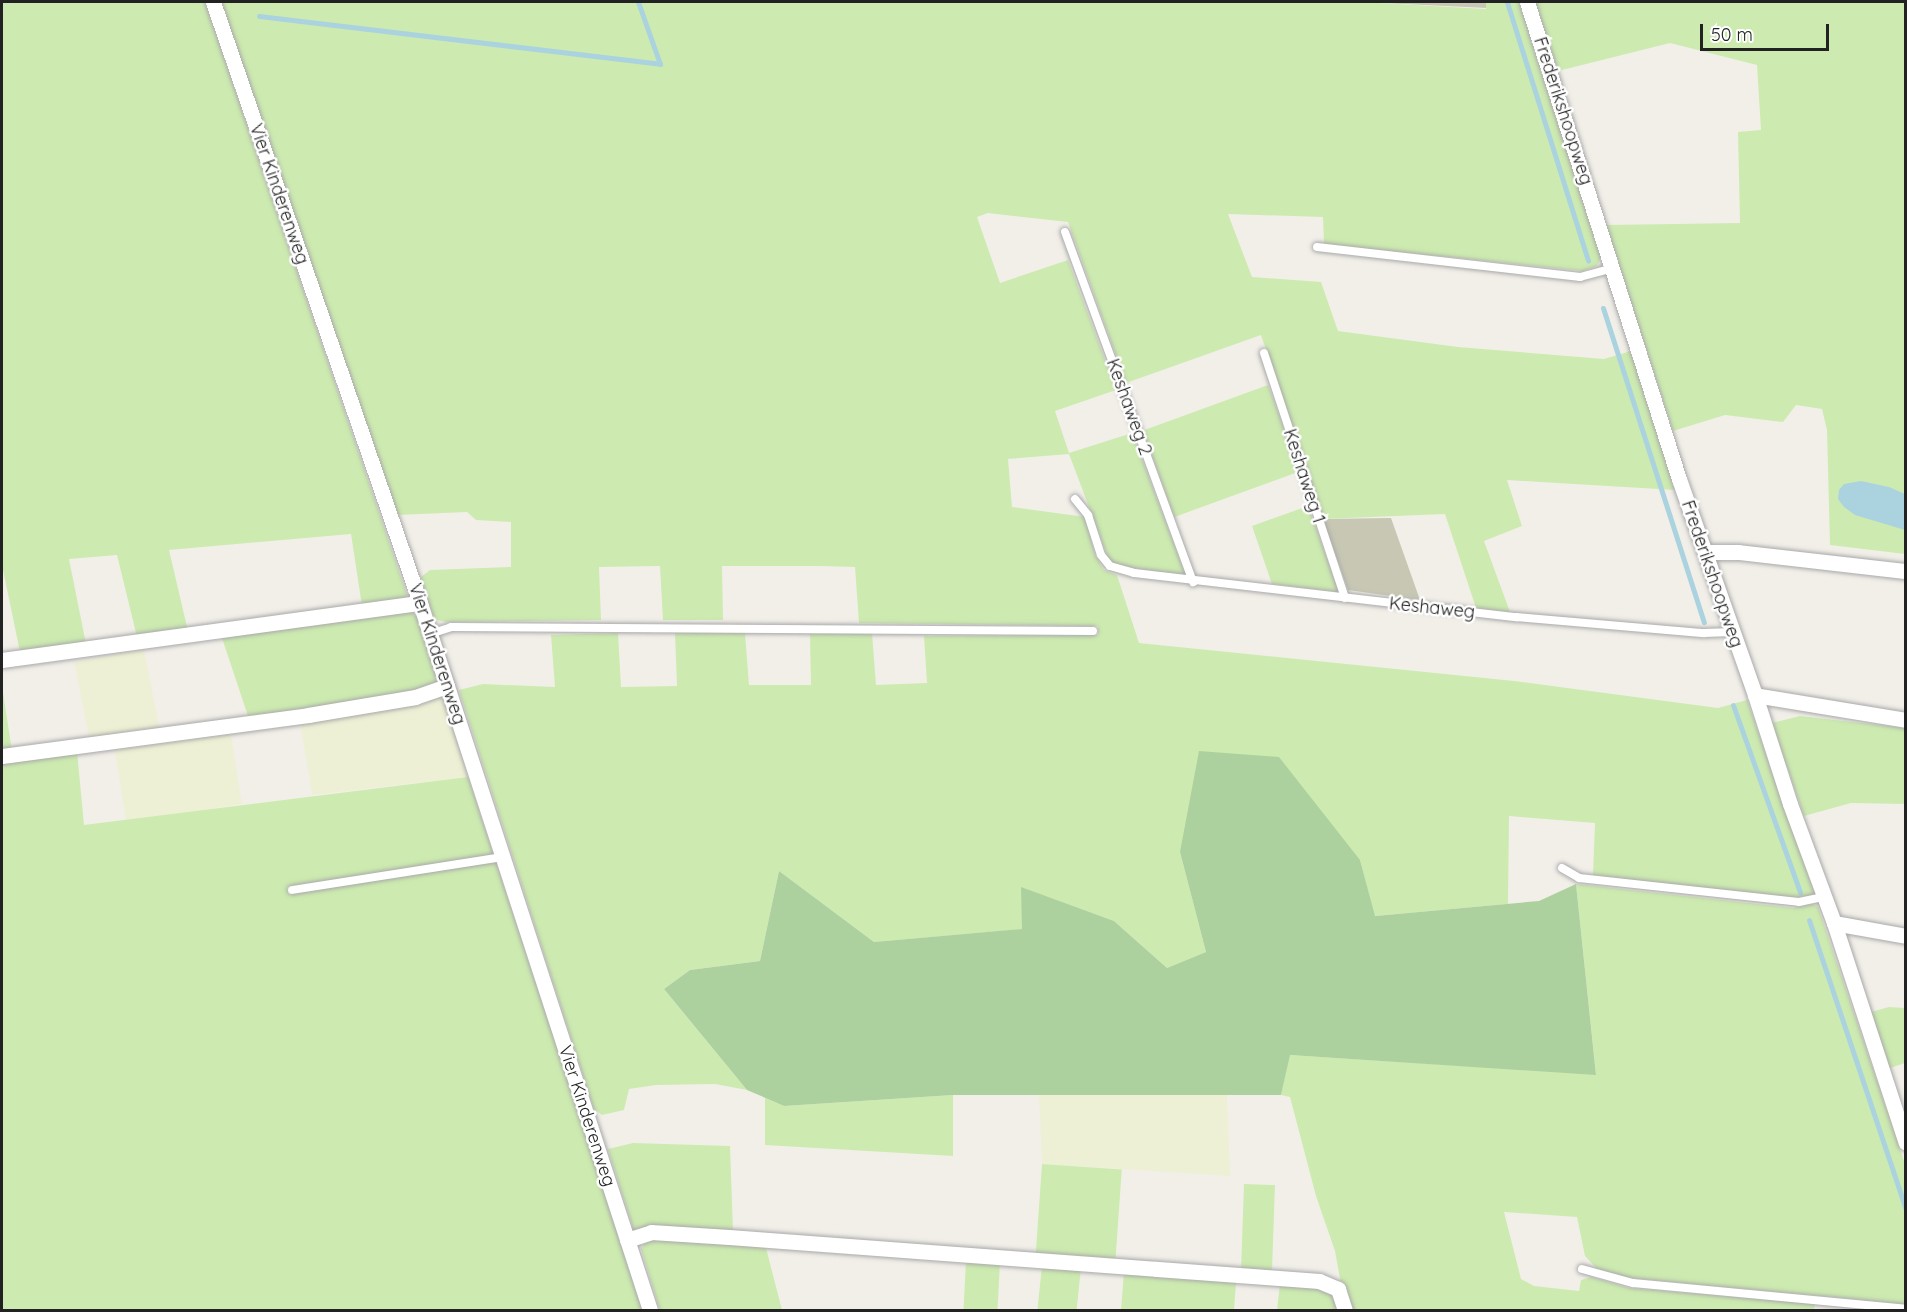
<!DOCTYPE html>
<html>
<head>
<meta charset="utf-8">
<style>
	body { margin:0 }
	#map { position:relative; width:1907px; height:1312px; overflow:hidden; background:#f2efe9; font-family:Quicksand,sans-serif }
	div>[style] { position:absolute }
	.construction>* { inset:0; background:#c7c7b4 }
	.farmland>* { inset:0; background:#eef0d5; transform-origin:0 0 }
	.grass>* { inset:0; background:#cdebb0; transform-origin:0 0 }
	.forest>* { inset:0; background:#add19e }
	.water>* { inset:0; background:#aad3df }
	.stream>* { height:5px; margin:-2.5px; padding:0 2.5px; transform-origin:2.5px; border-radius:2.5px; background:#aad3df }
	.roads { filter:drop-shadow(0 0 2px #a9a9a9) drop-shadow(0 0 2px #a9a9a9) }
	.lane>* { height:8px; margin:-4px; padding:0 4px; transform-origin:4px; border-radius:4px; background:#fff }
	.street>* { height:15px; margin:-7.5px; padding:0 7.5px; transform-origin:7.5px; border-radius:7.5px; background:#fff }
	span { translate:-50% -50%; white-space:nowrap; text-align:center; line-height:1.15; -webkit-text-stroke:5px #fff; paint-order:stroke }
	.street-label { font-size:18px; color:#222 }
	.frame { position:absolute; inset:0; border:3px solid #222; pointer-events:none }
	.scale { position:absolute; left:1700px; top:24px; width:129px; height:27px; box-sizing:border-box; border:3px solid #222; border-top:0; padding-left:8px; font-size:18px; line-height:21px; white-space:nowrap; color:#222; -webkit-text-stroke:4px #fff; paint-order:stroke }
</style>
</head>
<body>
<div id="map">
	<div class="construction">
		<div style="clip-path:polygon(1362px 2px,1487px 2px,1487px 8px)"></div>
		<div style="clip-path:polygon(1391px 518px,1420px 600px,1348px 590px,1323px 519px)"></div>
	</div>
	<div class="farmland">
		<div style="left:144px;top:649px;width:81px;height:71px;rotate:79deg"></div>
		<div style="clip-path:polygon(437px 696px,443px 698px,468px 777px,312px 795px,300px 721px)"></div>
		<div style="left:230px;top:729px;width:76px;height:117px;rotate:81deg"></div>
		<div style="clip-path:polygon(1039px 1095px,1227px 1095px,1230px 1176px,1042px 1164px)"></div>
	</div>
	<div class="grass">
		<div style="clip-path:polygon(2px 2px,205px 2px,407px 595px,402px 601px,362px 606px,351px 534px,169px 550px,188px 631px,137px 637px,117px 555px,69px 559px,86px 644px,20px 652px,2px 565px)"></div>
		<div style="clip-path:polygon(221px 2px,1361px 2px,1486px 9px,1486px 2px,1519px 2px,1602px 255px,1597px 266px,1583px 271px,1324px 244px,1323px 217px,1228px 214px,1252px 277px,1321px 282px,1338px 331px,1458px 347px,1604px 359px,1631px 351px,1675px 490px,1507px 480px,1522px 526px,1484px 541px,1510px 612px,1476px 608px,1445px 514px,1323px 519px,1261px 335px,1126px 383px,1068px 222px,988px 213px,977px 217px,1000px 283px,1068px 260px,1116px 390px,1055px 411px,1069px 453px,1132px 433px,1186px 576px,1115px 565px,1109px 560px,1069px 454px,1008px 459px,1012px 507px,1085px 517px,1095px 555px,1104px 570px,1117px 575px,1139px 643px,1514px 681px,1718px 708px,1747px 700px,1815px 894px,1798px 899px,1593px 875px,1595px 823px,1509px 816px,1508px 904px,1374px 916px,1360px 860px,1180px 852px,1206px 952px,1167px 968px,1114px 921px,1022px 888px,1023px 929px,874px 942px,779px 871px,760px 961px,690px 970px,664px 989px,747px 1090px,715px 1084px,656px 1085px,629px 1089px,624px 1110px,602px 1115px,594px 1109px,459px 690px,483px 684px,555px 687px,551px 635px,618px 633px,621px 687px,677px 686px,675px 633px,745px 633px,749px 685px,811px 685px,810px 634px,872px 633px,876px 685px,927px 683px,924px 636px,1098px 635px,1098px 626px,859px 623px,855px 567px,820px 566px,722px 566px,723px 620px,663px 620px,660px 566px,599px 567px,601px 620px,446px 622px,437px 620px,432px 614px,421px 577px,430px 570px,511px 567px,511px 522px,476px 520px,467px 512px,397px 515px)"></div>
		<div style="clip-path:polygon(1535px 2px,1905px 2px,1905px 554px,1830px 545px,1827px 430px,1822px 409px,1796px 405px,1783px 422px,1725px 415px,1673px 431px,1606px 225px,1740px 223px,1738px 132px,1761px 130px,1757px 65px,1670px 43px,1558px 71px)"></div>
		<div style="left:1268px;top:385px;width:92px;height:133px;rotate:70deg"></div>
		<div style="clip-path:polygon(1308px 506px,1339px 592px,1272px 584px,1252px 526px)"></div>
		<div style="clip-path:polygon(407px 609px,417px 617px,438px 682px,415px 693px,249px 719px,222px 638px)"></div>
		<div style="clip-path:polygon(2px 686px,12px 751px,2px 752px)"></div>
		<div style="clip-path:polygon(1800px 716px,1905px 728px,1905px 804px,1851px 803px,1804px 816px,1772px 723px)"></div>
		<div style="clip-path:polygon(77px 751px,84px 825px,468px 777px,643px 1310px,2px 1310px,2px 762px)"></div>
		<div style="clip-path:polygon(1576px 884px,1793px 908px,1813px 904px,1818px 907px,1905px 1164px,1905px 1304px,1620px 1277px,1597px 1269px,1585px 1256px,1577px 1217px,1504px 1212px,1521px 1279px,1534px 1286px,1579px 1291px,1581px 1280px,1591px 1277px,1629px 1288px,1815px 1304px,1814px 1310px,1351px 1310px,1341px 1284px,1335px 1251px,1316px 1196px,1290px 1097px,1281px 1095px,1289px 1055px,1596px 1074px)"></div>
		<div style="clip-path:polygon(1889px 1007px,1905px 1008px,1905px 1063px,1890px 1068px,1871px 1012px)"></div>
		<div style="clip-path:polygon(953px 1095px,953px 1156px,765px 1145px,765px 1098px,784px 1106px)"></div>
		<div style="clip-path:polygon(633px 1143px,730px 1146px,733px 1231px,634px 1231px,608px 1149px)"></div>
		<div style="left:1042px;top:1164px;width:80px;height:89px;rotate:4deg"></div>
		<div style="left:1244px;top:1184px;width:31px;height:85px;rotate:2deg"></div>
		<div style="clip-path:polygon(647px 1239px,765px 1244px,782px 1310px,660px 1310px,641px 1249px)"></div>
		<div style="left:966px;top:1261px;width:34px;height:49px;rotate:3deg"></div>
		<div style="left:1042px;top:1266px;width:39px;height:44px;rotate:6deg"></div>
		<div style="clip-path:polygon(1124px 1272px,1236px 1282px,1234px 1310px,1121px 1310px)"></div>
		<div style="clip-path:polygon(1280px 1284px,1323px 1287px,1336px 1298px,1341px 1310px,1277px 1310px)"></div>
	</div>
	<div class="forest">
		<div style="clip-path:polygon(1199px 751px,1279px 757px,1360px 860px,1375px 916px,1539px 901px,1576px 884px,1596px 1075px,1290px 1055px,1281px 1095px,953px 1095px,784px 1106px,747px 1090px,664px 989px,690px 970px,760px 961px,779px 871px,874px 942px,1022px 929px,1021px 887px,1114px 921px,1167px 968px,1206px 952px,1180px 852px)"></div>
	</div>
	<div class="water">
		<div style="clip-path:polygon(1861px 481px,1889px 487px,1905px 494px,1905px 530px,1855px 515px,1844px 507px,1838px 499px,1839px 490px,1844px 484px)"></div>
	</div>
	<div class="stream">
		<div style="left:1507px;top:2px;width:271px;rotate:72.6deg"></div>
		<div style="left:259px;top:16px;width:404px;rotate:6.8deg"></div>
		<div style="left:660px;top:64px;width:66px;rotate:-109.5deg"></div>
		<div style="left:1603px;top:308px;width:330px;rotate:72.2deg"></div>
		<div style="left:1733px;top:705px;width:199px;rotate:70.3deg"></div>
		<div style="left:1809px;top:920px;width:306px;rotate:71.5deg"></div>
	</div>
	<div class="roads">
		<div class="lane">
			<div style="left:1065px;top:232px;width:373px;rotate:69.9deg"></div>
			<div style="left:1317px;top:247px;width:265px;rotate:6.5deg"></div>
			<div style="left:1580px;top:277px;width:34px;rotate:-15deg"></div>
			<div style="left:1264px;top:353px;width:258px;rotate:71.7deg"></div>
			<div style="left:1075px;top:499px;width:21px;rotate:51deg"></div>
			<div style="left:1088px;top:515px;width:42px;rotate:72deg"></div>
			<div style="left:1101px;top:555px;width:14px;rotate:51deg"></div>
			<div style="left:1110px;top:566px;width:25px;rotate:16deg"></div>
			<div style="left:1134px;top:573px;width:385px;rotate:6.6deg"></div>
			<div style="left:1516px;top:617px;width:189px;rotate:4.9deg"></div>
			<div style="left:1704px;top:633px;width:28px;rotate:-2deg"></div>
			<div style="left:430px;top:634px;width:22px;rotate:-18deg"></div>
			<div style="left:451px;top:627px;width:642px;rotate:0.36deg"></div>
			<div style="left:1562px;top:868px;width:20px;rotate:30deg"></div>
			<div style="left:1579px;top:878px;width:221px;rotate:6.2deg"></div>
			<div style="left:1799px;top:902px;width:25px;rotate:-12deg"></div>
			<div style="left:292px;top:890px;width:214px;rotate:-8.9deg"></div>
			<div style="left:1582px;top:1269px;width:53px;rotate:15.4deg"></div>
			<div style="left:1633px;top:1283px;width:274px;rotate:5.4deg"></div>
		</div>
		<div class="street">
			<div style="left:213px;top:2px;width:636px;rotate:70.99deg"></div>
			<div style="left:420px;top:603px;width:743px;rotate:71.98deg"></div>
			<div style="left:1527px;top:2px;width:501px;rotate:72.33deg"></div>
			<div style="left:1679px;top:479px;width:229px;rotate:70.6deg"></div>
			<div style="left:1755px;top:695px;width:114px;rotate:72.2deg"></div>
			<div style="left:1790px;top:804px;width:127px;rotate:69.7deg"></div>
			<div style="left:1834px;top:923px;width:231px;rotate:71.9deg"></div>
			<div style="left:1705px;top:552px;width:33px"></div>
			<div style="left:1738px;top:552px;width:169px;rotate:6.5deg"></div>
			<div style="left:2px;top:660px;width:422px;rotate:-7.8deg"></div>
			<div style="left:1755px;top:695px;width:153px;rotate:9.4deg"></div>
			<div style="left:2px;top:756px;width:309px;rotate:-7.6deg"></div>
			<div style="left:308px;top:715px;width:109px;rotate:-9.5deg"></div>
			<div style="left:415px;top:697px;width:34px;rotate:-19deg"></div>
			<div style="left:1834px;top:923px;width:73px;rotate:10.2deg"></div>
			<div style="left:627px;top:1240px;width:25px;rotate:-18deg"></div>
			<div style="left:651px;top:1232px;width:78px;rotate:3.7deg"></div>
			<div style="left:729px;top:1237px;width:592px;rotate:4.27deg"></div>
			<div style="left:1319px;top:1281px;width:21px;rotate:23deg"></div>
			<div style="left:1338px;top:1289px;width:22px;rotate:72deg"></div>
		</div>
	</div>
	<div class="street-label">
		<span style="left:1563px;top:111px;rotate:72deg">Frederikshoopweg</span>
		<span style="left:279px;top:194px;rotate:71deg">Vier Kinderenweg</span>
		<span style="left:1129px;top:407px;rotate:70deg">Keshaweg 2</span>
		<span style="left:1304px;top:476px;rotate:72deg">Keshaweg 1</span>
		<span style="left:1712px;top:574px;rotate:71deg">Frederikshoopweg</span>
		<span style="left:1432px;top:608px;rotate:6deg">Keshaweg</span>
		<span style="left:437px;top:654px;rotate:72deg">Vier Kinderenweg</span>
		<span style="left:587px;top:1116px;rotate:72deg">Vier Kinderenweg</span>
	</div>
	<div class="frame"></div>
	<div class="scale">50 m</div>
</div>
</body>
</html>
